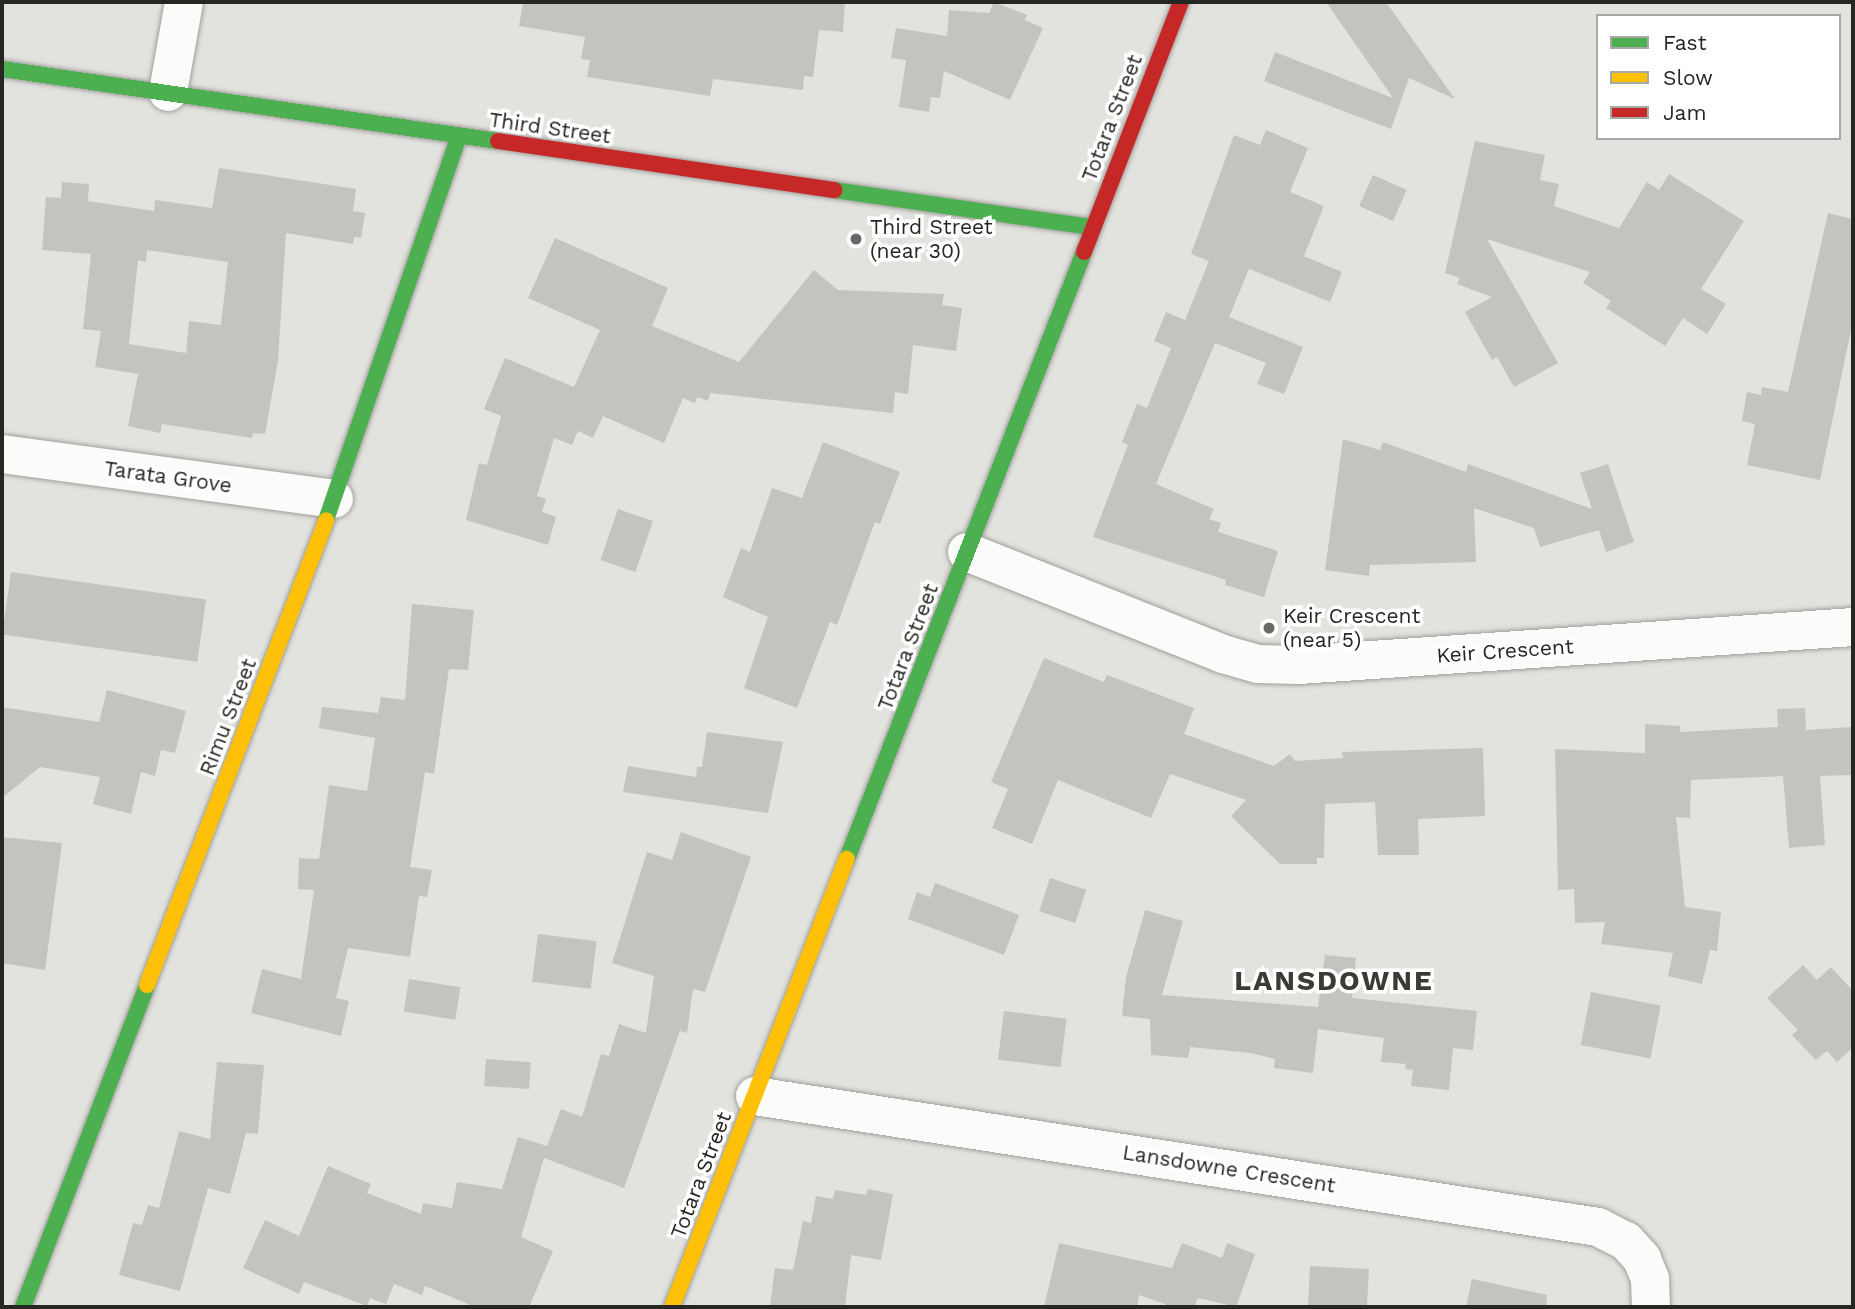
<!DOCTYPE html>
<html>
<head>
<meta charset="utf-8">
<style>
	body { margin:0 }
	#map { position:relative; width:1855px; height:1309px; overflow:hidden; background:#e2e2de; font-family:"Work Sans",sans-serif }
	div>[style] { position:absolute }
	.building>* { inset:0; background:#c4c3c0; transform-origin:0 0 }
	.roads { filter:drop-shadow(0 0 2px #a09f9d) drop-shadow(0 0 2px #a09f9d) }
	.street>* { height:38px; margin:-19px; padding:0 19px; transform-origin:19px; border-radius:19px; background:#fbfbfa }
	.fast>* { height:16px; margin:-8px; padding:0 8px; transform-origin:8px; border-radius:8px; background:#4caf50 }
	.slow>* { height:16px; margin:-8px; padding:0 8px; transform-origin:8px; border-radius:8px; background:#ffc107 }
	.jam>* { height:16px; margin:-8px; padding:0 8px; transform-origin:8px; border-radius:8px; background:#c62828 }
	.dots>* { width:19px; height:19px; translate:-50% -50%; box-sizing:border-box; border:4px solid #fff; border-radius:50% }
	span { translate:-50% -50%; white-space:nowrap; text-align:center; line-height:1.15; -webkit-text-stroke:7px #fff; paint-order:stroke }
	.street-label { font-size:21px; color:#262623 }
	.poi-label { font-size:21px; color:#262623 }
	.left { translate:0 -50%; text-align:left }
	.district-label { font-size:28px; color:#3b3a35; font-weight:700; letter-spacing:2px }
	.frame { position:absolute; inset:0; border:4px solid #262623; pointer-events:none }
	.legend { position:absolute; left:1596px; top:14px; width:245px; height:126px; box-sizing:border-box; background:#fff; border:2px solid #a8a8a7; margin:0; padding:9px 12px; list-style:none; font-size:21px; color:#262623 }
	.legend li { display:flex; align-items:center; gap:14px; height:35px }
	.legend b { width:35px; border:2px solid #a8a8a7 }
</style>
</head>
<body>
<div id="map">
	<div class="building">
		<div style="clip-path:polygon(523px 2px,845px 2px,843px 32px,819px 30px,813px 77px,804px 76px,803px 90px,713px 79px,710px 96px,587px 77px,590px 60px,581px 59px,585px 37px,519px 26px)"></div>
		<div style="clip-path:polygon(994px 2px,1027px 15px,1025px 20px,1043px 28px,1010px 100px,944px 71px,940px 98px,931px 97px,929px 112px,899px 107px,906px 60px,891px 58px,896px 28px,947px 36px,949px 10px,989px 13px)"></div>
		<div style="clip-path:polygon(1326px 2px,1386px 2px,1455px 99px,1409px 78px,1391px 129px,1264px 81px,1275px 52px,1393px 98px)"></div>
		<div style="clip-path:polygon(1266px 130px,1308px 148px,1290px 192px,1324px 206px,1304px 256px,1342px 272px,1330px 302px,1249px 269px,1229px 317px,1303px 347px,1284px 394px,1257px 384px,1266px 363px,1215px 343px,1156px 484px,1214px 509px,1209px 519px,1221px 523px,1218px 532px,1278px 551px,1264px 597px,1225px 585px,1226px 580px,1093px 537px,1128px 445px,1122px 442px,1137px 404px,1147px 408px,1171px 348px,1154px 341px,1166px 312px,1185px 320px,1209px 261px,1191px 254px,1234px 135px,1260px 145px)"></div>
		<div style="clip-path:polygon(1475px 141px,1545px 155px,1540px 180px,1559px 184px,1554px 206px,1619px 228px,1647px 182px,1659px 190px,1669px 174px,1744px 221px,1701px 289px,1726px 304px,1707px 334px,1683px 318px,1665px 346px,1606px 308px,1611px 301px,1583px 283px,1590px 272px,1487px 239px,1558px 363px,1514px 387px,1497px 357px,1492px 360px,1465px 312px,1492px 297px,1457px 284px,1460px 278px,1445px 273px)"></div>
		<div style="clip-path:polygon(evenodd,219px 168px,356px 189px,353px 211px,365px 213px,361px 238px,354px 237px,353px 244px,286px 233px,278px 361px,265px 434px,253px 433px,252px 438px,162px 424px,160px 433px,128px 426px,138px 374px,95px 367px,101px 331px,83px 329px,91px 254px,42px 250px,46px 197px,61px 198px,62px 182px,89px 184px,88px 201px,154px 211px,155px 200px,212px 208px,219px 168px,147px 250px,228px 262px,221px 325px,189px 321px,186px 353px,129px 344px,138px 260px,146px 262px,147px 250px)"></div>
		<div style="left:1373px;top:175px;width:37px;height:34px;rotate:24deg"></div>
		<div style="clip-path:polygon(1828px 213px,1853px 219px,1853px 320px,1820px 480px,1747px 465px,1755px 424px,1742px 421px,1747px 392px,1761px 395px,1762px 387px,1788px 392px)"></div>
		<div style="clip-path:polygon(555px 238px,668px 288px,652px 326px,739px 362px,814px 270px,838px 290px,944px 294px,942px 305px,962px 308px,956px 351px,913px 345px,908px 394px,895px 392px,893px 413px,710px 393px,708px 401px,697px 397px,695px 403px,683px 398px,664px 443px,603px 416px,593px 438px,578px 431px,572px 445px,554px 438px,537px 496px,546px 499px,542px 512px,556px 517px,548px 545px,466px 520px,479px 463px,487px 465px,501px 416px,484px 409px,505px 358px,574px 387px,600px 330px,528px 298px)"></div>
		<div style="clip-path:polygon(1343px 439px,1380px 450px,1383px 442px,1466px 472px,1468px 464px,1592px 509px,1580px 473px,1608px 464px,1634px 542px,1606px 552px,1599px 530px,1540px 547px,1534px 528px,1474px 508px,1476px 562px,1370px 565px,1369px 576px,1325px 570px)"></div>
		<div style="clip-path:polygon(823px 442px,900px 472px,880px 524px,875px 522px,837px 625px,830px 622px,797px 708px,744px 688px,768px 617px,723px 597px,741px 548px,750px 552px,772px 488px,802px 498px)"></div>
		<div style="left:618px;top:509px;width:37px;height:54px;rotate:19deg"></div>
		<div style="left:11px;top:572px;width:197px;height:63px;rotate:8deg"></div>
		<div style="clip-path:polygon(412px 604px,474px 610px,468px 670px,449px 669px,434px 774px,425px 772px,410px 867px,432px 870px,427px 897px,419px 896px,410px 957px,348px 948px,336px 998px,349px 1001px,341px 1036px,251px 1013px,262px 969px,301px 979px,314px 890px,298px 889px,299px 858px,319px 859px,329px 785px,367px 791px,375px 738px,319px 728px,322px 707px,378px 713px,381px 697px,405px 700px)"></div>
		<div style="clip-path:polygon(1044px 658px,1104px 682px,1107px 675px,1194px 708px,1184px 734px,1274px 766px,1290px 754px,1295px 761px,1343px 758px,1342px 752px,1483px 748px,1485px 816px,1418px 819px,1419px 855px,1378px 855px,1375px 802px,1325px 804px,1324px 858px,1317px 858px,1317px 864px,1280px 864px,1231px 816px,1246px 800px,1170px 774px,1151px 818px,1058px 780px,1032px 844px,992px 828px,1008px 789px,991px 782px)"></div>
		<div style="clip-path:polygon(107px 690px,186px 711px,175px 753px,161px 750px,155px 776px,141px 772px,131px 814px,93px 804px,100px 777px,40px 767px,2px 798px,2px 707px,99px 722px)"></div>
		<div style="clip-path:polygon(1805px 708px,1806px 730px,1853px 727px,1853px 775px,1820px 776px,1825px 845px,1789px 848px,1783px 776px,1691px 780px,1690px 818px,1676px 817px,1685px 907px,1721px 912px,1717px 951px,1710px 950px,1702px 984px,1668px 976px,1673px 953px,1601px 944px,1605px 922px,1575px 923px,1574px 889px,1558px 890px,1555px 749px,1645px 753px,1645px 724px,1680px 726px,1680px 732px,1778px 727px,1777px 709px)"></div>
		<div style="clip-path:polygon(707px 732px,783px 742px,768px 813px,623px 792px,628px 766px,696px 777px,697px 767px,702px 767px)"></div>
		<div style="clip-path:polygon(681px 832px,751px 857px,705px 992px,693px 989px,687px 1033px,680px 1031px,624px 1188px,544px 1158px,521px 1237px,553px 1251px,529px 1307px,475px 1307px,425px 1286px,422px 1295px,394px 1284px,386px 1304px,370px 1298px,367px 1306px,304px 1282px,299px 1294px,243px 1268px,265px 1220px,299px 1236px,328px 1166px,371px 1184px,367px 1193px,421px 1214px,423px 1203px,452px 1208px,457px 1182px,502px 1189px,518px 1137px,547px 1146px,561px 1109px,582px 1117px,601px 1054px,609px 1056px,619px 1024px,646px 1033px,654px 976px,612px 963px,647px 852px,672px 860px)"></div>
		<div style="clip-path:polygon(2px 837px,62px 843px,45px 970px,2px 963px)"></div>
		<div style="left:1050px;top:878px;width:38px;height:35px;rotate:18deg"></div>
		<div style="clip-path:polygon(935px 883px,1019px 915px,1004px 955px,908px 919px,917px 892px,930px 897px)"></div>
		<div style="clip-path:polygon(1145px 910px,1183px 921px,1162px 995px,1318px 1007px,1325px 955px,1356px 958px,1352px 998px,1477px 1011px,1473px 1050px,1453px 1048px,1449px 1090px,1411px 1086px,1413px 1070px,1405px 1069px,1406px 1064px,1381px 1062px,1384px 1038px,1318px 1029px,1313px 1073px,1274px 1068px,1275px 1059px,1251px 1053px,1190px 1047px,1188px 1058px,1151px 1055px,1150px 1019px,1122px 1016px,1126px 977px)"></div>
		<div style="left:538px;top:934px;width:59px;height:48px;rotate:7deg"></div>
		<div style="clip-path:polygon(1803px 965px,1817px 980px,1831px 967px,1853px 991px,1853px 1047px,1837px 1062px,1827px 1051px,1816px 1060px,1792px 1035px,1798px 1030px,1767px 998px)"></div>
		<div style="left:409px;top:979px;width:52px;height:33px;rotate:9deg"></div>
		<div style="left:1591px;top:992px;width:71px;height:54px;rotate:11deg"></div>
		<div style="left:1004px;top:1011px;width:63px;height:49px;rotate:7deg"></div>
		<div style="left:486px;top:1059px;width:45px;height:27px;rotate:4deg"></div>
		<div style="clip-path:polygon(217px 1062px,264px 1065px,258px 1134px,246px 1133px,230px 1194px,208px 1188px,180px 1291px,119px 1275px,133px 1223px,142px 1225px,148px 1205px,159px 1208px,179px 1131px,210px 1139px)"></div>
		<div style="clip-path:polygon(868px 1189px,893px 1194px,881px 1260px,851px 1255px,845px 1307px,770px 1307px,775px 1268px,793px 1270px,803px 1221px,811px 1223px,816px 1196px,833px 1199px,835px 1190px,866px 1195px)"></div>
		<div style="clip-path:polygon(1059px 1243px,1172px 1268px,1182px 1243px,1222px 1258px,1227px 1243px,1255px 1254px,1236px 1307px,1198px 1298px,1194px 1307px,1173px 1307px,1139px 1295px,1137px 1307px,1044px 1307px)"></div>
		<div style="left:1310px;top:1266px;width:59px;height:41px;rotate:3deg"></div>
		<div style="clip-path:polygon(1472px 1279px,1547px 1295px,1546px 1307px,1466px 1307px)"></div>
	</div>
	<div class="roads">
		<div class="street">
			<div style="left:168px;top:92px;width:91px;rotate:-79.9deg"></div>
			<div style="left:2px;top:454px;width:335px;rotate:7.7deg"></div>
			<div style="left:967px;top:552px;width:276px;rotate:21.7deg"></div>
			<div style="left:1223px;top:654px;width:36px;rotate:16deg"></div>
			<div style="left:1258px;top:664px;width:41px;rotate:1.4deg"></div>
			<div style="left:1299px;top:665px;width:555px;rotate:-3.92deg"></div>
			<div style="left:755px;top:1096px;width:853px;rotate:8.83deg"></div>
			<div style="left:1598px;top:1227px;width:31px;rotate:27deg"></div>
			<div style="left:1626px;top:1241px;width:24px;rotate:48deg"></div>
			<div style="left:1642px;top:1259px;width:22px;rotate:68deg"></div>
			<div style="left:1650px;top:1279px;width:28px;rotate:88deg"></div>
		</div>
		<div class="fast">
			<div style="left:2px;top:69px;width:501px;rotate:8.26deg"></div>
			<div style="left:834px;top:190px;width:261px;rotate:8.2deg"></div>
			<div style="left:326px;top:520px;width:406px;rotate:-70.9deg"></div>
			<div style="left:847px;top:859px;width:652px;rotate:-68.67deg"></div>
			<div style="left:23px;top:1307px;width:345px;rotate:-68.9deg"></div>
		</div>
		<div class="slow">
			<div style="left:147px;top:985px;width:498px;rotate:-68.9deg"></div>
			<div style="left:672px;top:1307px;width:481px;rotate:-68.7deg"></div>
		</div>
		<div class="jam">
			<div style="left:498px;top:141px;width:340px;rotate:8.3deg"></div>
			<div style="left:1084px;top:252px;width:268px;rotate:-68.8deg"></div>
		</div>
	</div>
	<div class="dots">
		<div style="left:856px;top:239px;background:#686864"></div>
		<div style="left:1269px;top:628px;background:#686864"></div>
	</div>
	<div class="street-label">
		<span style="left:1112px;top:118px;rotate:-69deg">Totara Street</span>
		<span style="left:550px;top:128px;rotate:8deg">Third Street</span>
		<span style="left:168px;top:477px;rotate:8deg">Tarata Grove</span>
		<span style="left:908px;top:647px;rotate:-69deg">Totara Street</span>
		<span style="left:1505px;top:651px;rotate:-4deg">Keir Crescent</span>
		<span style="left:228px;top:717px;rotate:-69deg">Rimu Street</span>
		<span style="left:1229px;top:1169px;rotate:9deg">Lansdowne Crescent</span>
		<span style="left:701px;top:1175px;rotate:-69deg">Totara Street</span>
	</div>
	<div class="poi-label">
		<span class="left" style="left:870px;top:239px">Third Street<br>(near 30)</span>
		<span class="left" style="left:1283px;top:628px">Keir Crescent<br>(near 5)</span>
	</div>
	<div class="district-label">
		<span style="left:1334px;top:981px">LANSDOWNE</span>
	</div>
	<div class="frame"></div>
	<ul class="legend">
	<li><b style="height:9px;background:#4caf50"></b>Fast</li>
	<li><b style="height:9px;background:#ffc107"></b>Slow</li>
	<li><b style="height:9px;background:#c62828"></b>Jam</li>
	</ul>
</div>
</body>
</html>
